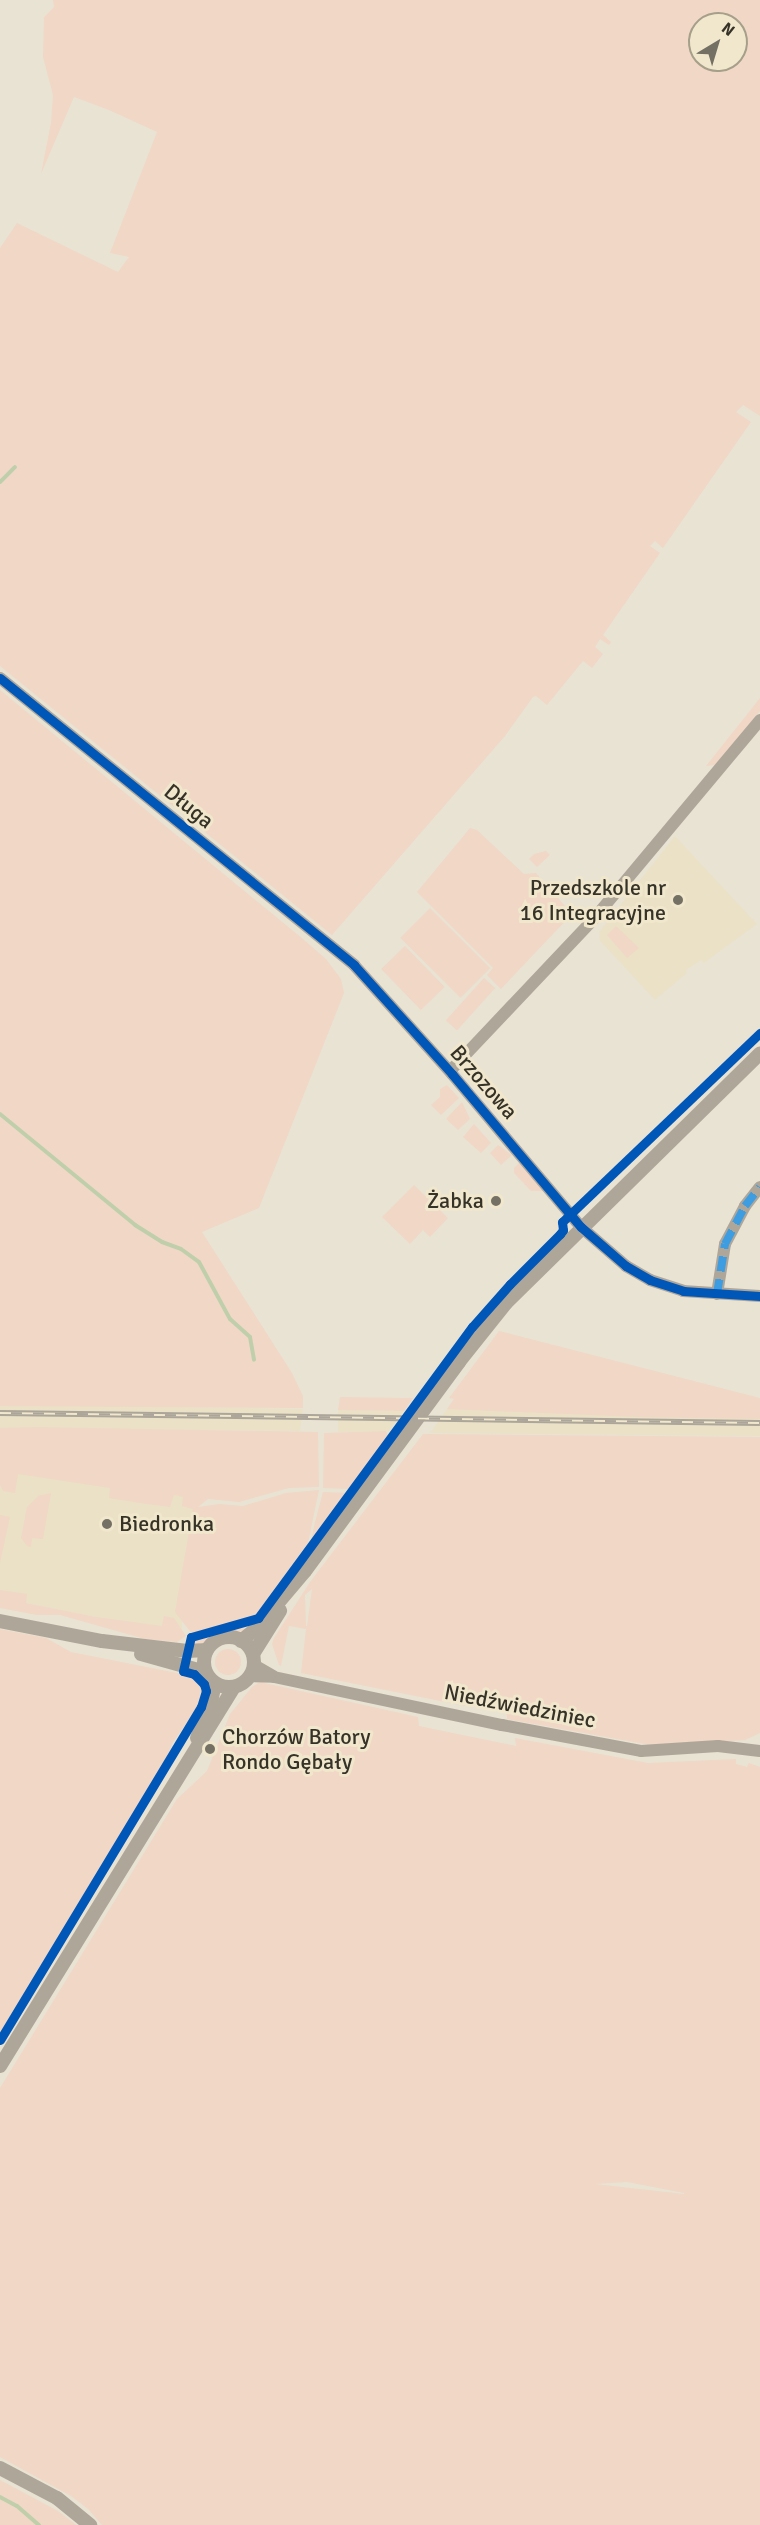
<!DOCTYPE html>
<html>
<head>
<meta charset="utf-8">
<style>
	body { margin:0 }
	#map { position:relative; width:760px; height:2525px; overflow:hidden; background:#e9e3d4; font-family:Signika,sans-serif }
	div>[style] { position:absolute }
	.built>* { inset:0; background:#eae1c7 }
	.green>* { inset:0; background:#f1d7c5; transform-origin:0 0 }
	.round { border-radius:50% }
	.stream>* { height:4px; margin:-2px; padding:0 2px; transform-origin:2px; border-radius:2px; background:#bfcfac }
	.minor>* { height:12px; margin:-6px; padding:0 6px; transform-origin:6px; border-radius:6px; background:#afa69a }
	.tertiary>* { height:14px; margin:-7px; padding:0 7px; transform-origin:7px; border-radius:7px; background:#afa69a }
	.tertiary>.ring { margin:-7px; padding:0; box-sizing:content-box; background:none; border:14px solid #afa69a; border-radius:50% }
	.rail>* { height:6px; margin-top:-3px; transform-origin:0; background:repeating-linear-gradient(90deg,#f1e7cc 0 11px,#aca599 0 22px); box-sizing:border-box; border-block:2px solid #aca599 }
	.quiet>* { height:8px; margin-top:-4px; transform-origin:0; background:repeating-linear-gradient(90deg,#3e9de0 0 15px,transparent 0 23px) }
	.cycleway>* { height:9px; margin:-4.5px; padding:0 4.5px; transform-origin:4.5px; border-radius:4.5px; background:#0057b8 }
	.dots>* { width:16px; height:16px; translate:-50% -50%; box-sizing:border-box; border:3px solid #f1e7cc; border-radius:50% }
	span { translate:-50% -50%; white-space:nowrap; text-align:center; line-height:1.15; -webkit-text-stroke:6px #f1e7cc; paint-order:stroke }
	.street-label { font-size:22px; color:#353227 }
	.poi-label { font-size:22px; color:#353227 }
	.right { translate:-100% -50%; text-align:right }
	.left { translate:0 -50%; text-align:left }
	.north { position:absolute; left:688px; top:12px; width:60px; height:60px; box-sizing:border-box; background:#f1e7cc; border:2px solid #a69f8a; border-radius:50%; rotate:38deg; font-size:16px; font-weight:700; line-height:24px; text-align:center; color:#353227 }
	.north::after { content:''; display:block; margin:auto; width:21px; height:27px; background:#747064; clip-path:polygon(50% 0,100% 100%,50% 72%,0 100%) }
</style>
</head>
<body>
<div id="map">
	<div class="built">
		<div style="clip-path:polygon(675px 836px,757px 924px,704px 963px,701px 960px,686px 970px,687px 973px,655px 1000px,600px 941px,599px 932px)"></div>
		<div style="clip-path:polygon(455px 1398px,760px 1407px,760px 1436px,430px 1433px)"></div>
		<div style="clip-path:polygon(8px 1405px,69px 1405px,303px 1409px,300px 1431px,0 1428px,0 1406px)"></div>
		<div style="clip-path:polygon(338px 1410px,404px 1411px,389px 1431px,338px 1432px)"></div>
		<div style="clip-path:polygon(202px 1455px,181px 1634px,0 1598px,0 1467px)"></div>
	</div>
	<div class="green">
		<div style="clip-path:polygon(evenodd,53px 0,760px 0,760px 416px,743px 405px,736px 412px,751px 422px,663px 548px,655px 541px,650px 546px,660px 553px,603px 635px,611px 642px,609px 645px,600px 639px,595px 647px,603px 654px,592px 668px,583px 661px,547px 705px,536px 696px,533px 697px,505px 736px,332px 935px,0 666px,0 248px,17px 223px,118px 272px,129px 257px,110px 253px,157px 132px,109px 110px,74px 97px,41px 174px,51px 123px,53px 95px,43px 57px,44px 17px,54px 7px,53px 0,700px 24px,736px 24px,736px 60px,700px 60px,700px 24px)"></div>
		<div style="clip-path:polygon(0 690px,303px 939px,326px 959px,341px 979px,344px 993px,259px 1208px,202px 1232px,292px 1373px,303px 1396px,303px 1408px,0 1406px)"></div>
		<div style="clip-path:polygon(760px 698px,760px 711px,715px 765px,706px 766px)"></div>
		<div style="clip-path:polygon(470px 828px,477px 830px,524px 874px,536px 873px,572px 914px,501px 989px,487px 975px,493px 968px,417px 892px)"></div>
		<div style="clip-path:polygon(546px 851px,550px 855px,537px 867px,529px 859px,534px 854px)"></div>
		<div style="left:430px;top:908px;width:85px;height:42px;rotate:45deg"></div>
		<div style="clip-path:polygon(616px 926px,639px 948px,627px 958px,607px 935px)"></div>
		<div style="left:405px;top:946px;width:57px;height:33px;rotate:46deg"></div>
		<div style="left:484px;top:978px;width:15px;height:57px;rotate:42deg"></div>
		<div style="clip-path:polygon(447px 1085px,459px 1098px,441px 1115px,431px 1105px,440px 1097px,440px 1089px)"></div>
		<div style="clip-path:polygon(462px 1102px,470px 1119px,458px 1130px,446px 1119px)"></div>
		<div style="clip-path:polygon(474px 1124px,491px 1143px,481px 1153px,463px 1137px)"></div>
		<div style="clip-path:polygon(498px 1145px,512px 1155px,501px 1165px,490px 1153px)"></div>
		<div style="clip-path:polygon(519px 1163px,544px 1191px,531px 1191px,514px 1173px,514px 1168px)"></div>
		<div style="clip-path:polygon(414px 1185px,448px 1218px,430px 1237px,423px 1230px,410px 1244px,382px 1217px)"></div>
		<div style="clip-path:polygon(499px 1331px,760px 1398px,760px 1419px,639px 1417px,447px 1409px,454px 1399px,449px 1398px)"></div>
		<div style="clip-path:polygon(340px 1397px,411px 1398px,413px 1398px,404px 1411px,338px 1410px)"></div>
		<div style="clip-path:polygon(35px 1427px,318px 1432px,319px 1487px,289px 1488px,239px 1502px,208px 1499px,198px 1507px,219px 1504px,243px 1506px,286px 1493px,319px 1490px,308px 1543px,255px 1616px,193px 1635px,175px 1612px,193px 1509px,182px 1506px,183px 1497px,174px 1495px,170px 1507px,140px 1503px,109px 1498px,110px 1488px,18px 1474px,15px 1493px,3px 1491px,0 1485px,0 1428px)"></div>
		<div style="clip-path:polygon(386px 1431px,388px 1436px,350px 1489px,323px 1488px,324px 1433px)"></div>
		<div style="clip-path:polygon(evenodd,423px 1434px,760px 1437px,760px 1733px,745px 1740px,656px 1746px,507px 1719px,506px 1706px,499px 1698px,471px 1696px,465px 1706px,301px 1673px,306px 1629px,289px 1626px,281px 1666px,279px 1665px,272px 1644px,274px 1638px,310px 1582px,423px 1434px,312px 1589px,307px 1626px,306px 1626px,305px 1595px,312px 1589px)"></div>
		<div style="clip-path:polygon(323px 1492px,348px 1493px,311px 1542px,315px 1522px)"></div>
		<div style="clip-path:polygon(51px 1493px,43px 1539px,32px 1538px,31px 1547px,27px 1546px,21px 1538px,27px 1507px,38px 1496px)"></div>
		<div style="clip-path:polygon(0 1515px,10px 1517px,0 1563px)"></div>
		<div style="clip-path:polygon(0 1590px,27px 1594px,26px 1603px,96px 1617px,162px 1626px,164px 1616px,174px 1618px,186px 1636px,177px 1642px,145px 1639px,60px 1615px,37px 1615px,0 1608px)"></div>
		<div style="clip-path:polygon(240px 1628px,248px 1630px,220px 1634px,207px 1642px,191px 1646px,197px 1639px)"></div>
		<div style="clip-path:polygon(0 1629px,46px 1638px,71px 1652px,192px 1676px,200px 1683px,202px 1690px,196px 1710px,173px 1742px,162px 1768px,0 2034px)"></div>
		<div class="round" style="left:215px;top:1649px;width:26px;height:26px"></div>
		<div style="clip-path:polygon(evenodd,260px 1682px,418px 1717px,419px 1726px,516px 1746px,515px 1738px,648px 1763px,736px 1759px,736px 1764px,747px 1767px,749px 1763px,760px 1767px,760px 2525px,102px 2525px,88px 2509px,71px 2496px,0 2457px,0 2088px,177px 1799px,207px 1771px,230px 1714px,252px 1687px,260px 1682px,627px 2182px,684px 2193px,684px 2194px,595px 2184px,627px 2182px)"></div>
		<div style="clip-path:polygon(0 2480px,58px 2511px,76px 2525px,0 2525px)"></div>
	</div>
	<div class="stream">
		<div style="left:0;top:482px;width:21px;rotate:-45deg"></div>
		<div style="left:0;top:1114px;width:175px;rotate:39.4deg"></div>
		<div style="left:135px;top:1225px;width:32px;rotate:32deg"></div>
		<div style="left:162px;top:1242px;width:20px;rotate:20deg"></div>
		<div style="left:181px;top:1249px;width:22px;rotate:36deg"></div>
		<div style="left:199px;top:1262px;width:65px;rotate:61.5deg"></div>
		<div style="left:230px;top:1319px;width:27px;rotate:42deg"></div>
		<div style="left:250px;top:1337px;width:23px;rotate:80deg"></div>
		<div style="left:0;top:2497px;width:19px;rotate:28deg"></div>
		<div style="left:17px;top:2506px;width:29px;rotate:41deg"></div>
	</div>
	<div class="minor">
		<div style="left:0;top:678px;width:456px;rotate:39deg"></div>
		<div style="left:354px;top:965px;width:147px;rotate:48deg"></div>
		<div style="left:452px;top:1074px;width:200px;rotate:49.9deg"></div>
		<div style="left:581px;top:1227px;width:60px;rotate:40.9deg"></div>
		<div style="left:626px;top:1266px;width:28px;rotate:30deg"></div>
		<div style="left:650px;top:1280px;width:35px;rotate:18deg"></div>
		<div style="left:683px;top:1291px;width:77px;rotate:3.7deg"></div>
		<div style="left:450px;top:1071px;width:207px;rotate:-46.6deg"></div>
		<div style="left:592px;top:921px;width:262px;rotate:-50.1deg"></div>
		<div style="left:717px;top:1294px;width:51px;rotate:-80.9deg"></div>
		<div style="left:725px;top:1244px;width:43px;rotate:-62.2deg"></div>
		<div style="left:745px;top:1206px;width:24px;rotate:-52deg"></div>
		<div style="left:254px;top:1665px;width:22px;rotate:30deg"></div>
		<div style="left:249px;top:1676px;width:25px;rotate:2deg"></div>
		<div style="left:274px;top:1677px;width:233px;rotate:11.9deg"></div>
		<div style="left:502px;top:1725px;width:141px;rotate:10.6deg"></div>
		<div style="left:641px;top:1751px;width:77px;rotate:-3.7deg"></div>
		<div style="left:718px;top:1746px;width:42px;rotate:6.8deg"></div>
	</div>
	<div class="tertiary">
		<div style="left:0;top:1621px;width:104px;rotate:11.1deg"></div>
		<div style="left:102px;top:1641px;width:86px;rotate:6.7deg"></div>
		<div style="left:187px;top:1651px;width:20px;rotate:-3deg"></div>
		<div class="ring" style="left:204px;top:1637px;width:36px;height:36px"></div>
		<div style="left:241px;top:1641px;width:19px;rotate:-39deg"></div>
		<div style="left:256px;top:1629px;width:76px;rotate:-49.8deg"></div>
		<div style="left:305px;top:1571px;width:260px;rotate:-53.6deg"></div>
		<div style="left:459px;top:1362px;width:75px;rotate:-51.5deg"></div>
		<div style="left:506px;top:1303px;width:356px;rotate:-44.5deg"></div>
		<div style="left:141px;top:1654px;width:67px;rotate:15.5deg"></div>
		<div style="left:253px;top:1654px;width:51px;rotate:-57.9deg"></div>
		<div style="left:197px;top:1738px;width:39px;rotate:-69deg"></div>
		<div style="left:211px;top:1702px;width:19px;rotate:-78deg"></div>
		<div style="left:0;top:2066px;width:445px;rotate:-58.3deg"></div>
		<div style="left:0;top:2468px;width:64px;rotate:27.8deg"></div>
		<div style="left:57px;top:2498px;width:43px;rotate:39.3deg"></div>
	</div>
	<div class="rail">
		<div style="left:0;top:1413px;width:760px;rotate:0.75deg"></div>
	</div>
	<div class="quiet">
		<div style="left:717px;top:1294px;width:51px;rotate:-80.9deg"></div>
		<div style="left:725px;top:1244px;width:43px;rotate:-62.2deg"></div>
		<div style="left:745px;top:1206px;width:24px;rotate:-52deg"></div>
	</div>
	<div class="cycleway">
		<div style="left:0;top:678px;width:456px;rotate:39deg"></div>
		<div style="left:354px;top:965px;width:147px;rotate:48deg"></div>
		<div style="left:452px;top:1074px;width:200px;rotate:49.9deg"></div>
		<div style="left:581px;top:1227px;width:60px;rotate:40.9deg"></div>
		<div style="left:626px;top:1266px;width:28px;rotate:30deg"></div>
		<div style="left:650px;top:1280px;width:35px;rotate:18deg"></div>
		<div style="left:683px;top:1291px;width:77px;rotate:3.7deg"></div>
		<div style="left:0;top:2040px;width:389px;rotate:-58.9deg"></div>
		<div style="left:201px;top:1707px;width:17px;rotate:-73deg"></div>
		<div style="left:206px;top:1691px;width:7px;rotate:-106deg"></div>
		<div style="left:204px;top:1684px;width:14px;rotate:-135deg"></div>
		<div style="left:194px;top:1674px;width:11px;rotate:-165deg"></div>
		<div style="left:183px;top:1671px;width:35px;rotate:-77deg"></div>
		<div style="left:191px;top:1637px;width:70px;rotate:-15.8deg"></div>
		<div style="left:258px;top:1618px;width:361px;rotate:-53.7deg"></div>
		<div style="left:472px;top:1327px;width:57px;rotate:-48.5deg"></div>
		<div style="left:510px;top:1284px;width:71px;rotate:-45deg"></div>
		<div style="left:560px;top:1234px;width:5px;rotate:-53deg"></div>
		<div style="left:563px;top:1230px;width:8px;rotate:-97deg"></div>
		<div style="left:562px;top:1222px;width:274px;rotate:-43.7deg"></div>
	</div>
	<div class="dots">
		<div style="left:678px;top:900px;background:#747064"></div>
		<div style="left:496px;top:1201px;background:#747064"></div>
		<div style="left:107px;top:1524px;background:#747064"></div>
		<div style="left:210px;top:1749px;background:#747064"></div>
	</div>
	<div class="street-label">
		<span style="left:189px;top:806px;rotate:39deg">Długa</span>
		<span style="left:484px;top:1082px;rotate:49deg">Brzozowa</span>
		<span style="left:520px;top:1706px;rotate:11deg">Niedźwiedziniec</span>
	</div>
	<div class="poi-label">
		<span class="right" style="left:666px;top:900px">Przedszkole nr<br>16 Integracyjne</span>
		<span class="right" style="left:484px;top:1201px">Żabka</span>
		<span class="left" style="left:119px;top:1524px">Biedronka</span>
		<span class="left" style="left:222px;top:1749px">Chorzów Batory<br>Rondo Gębały</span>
	</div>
	<div class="north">N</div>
</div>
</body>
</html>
